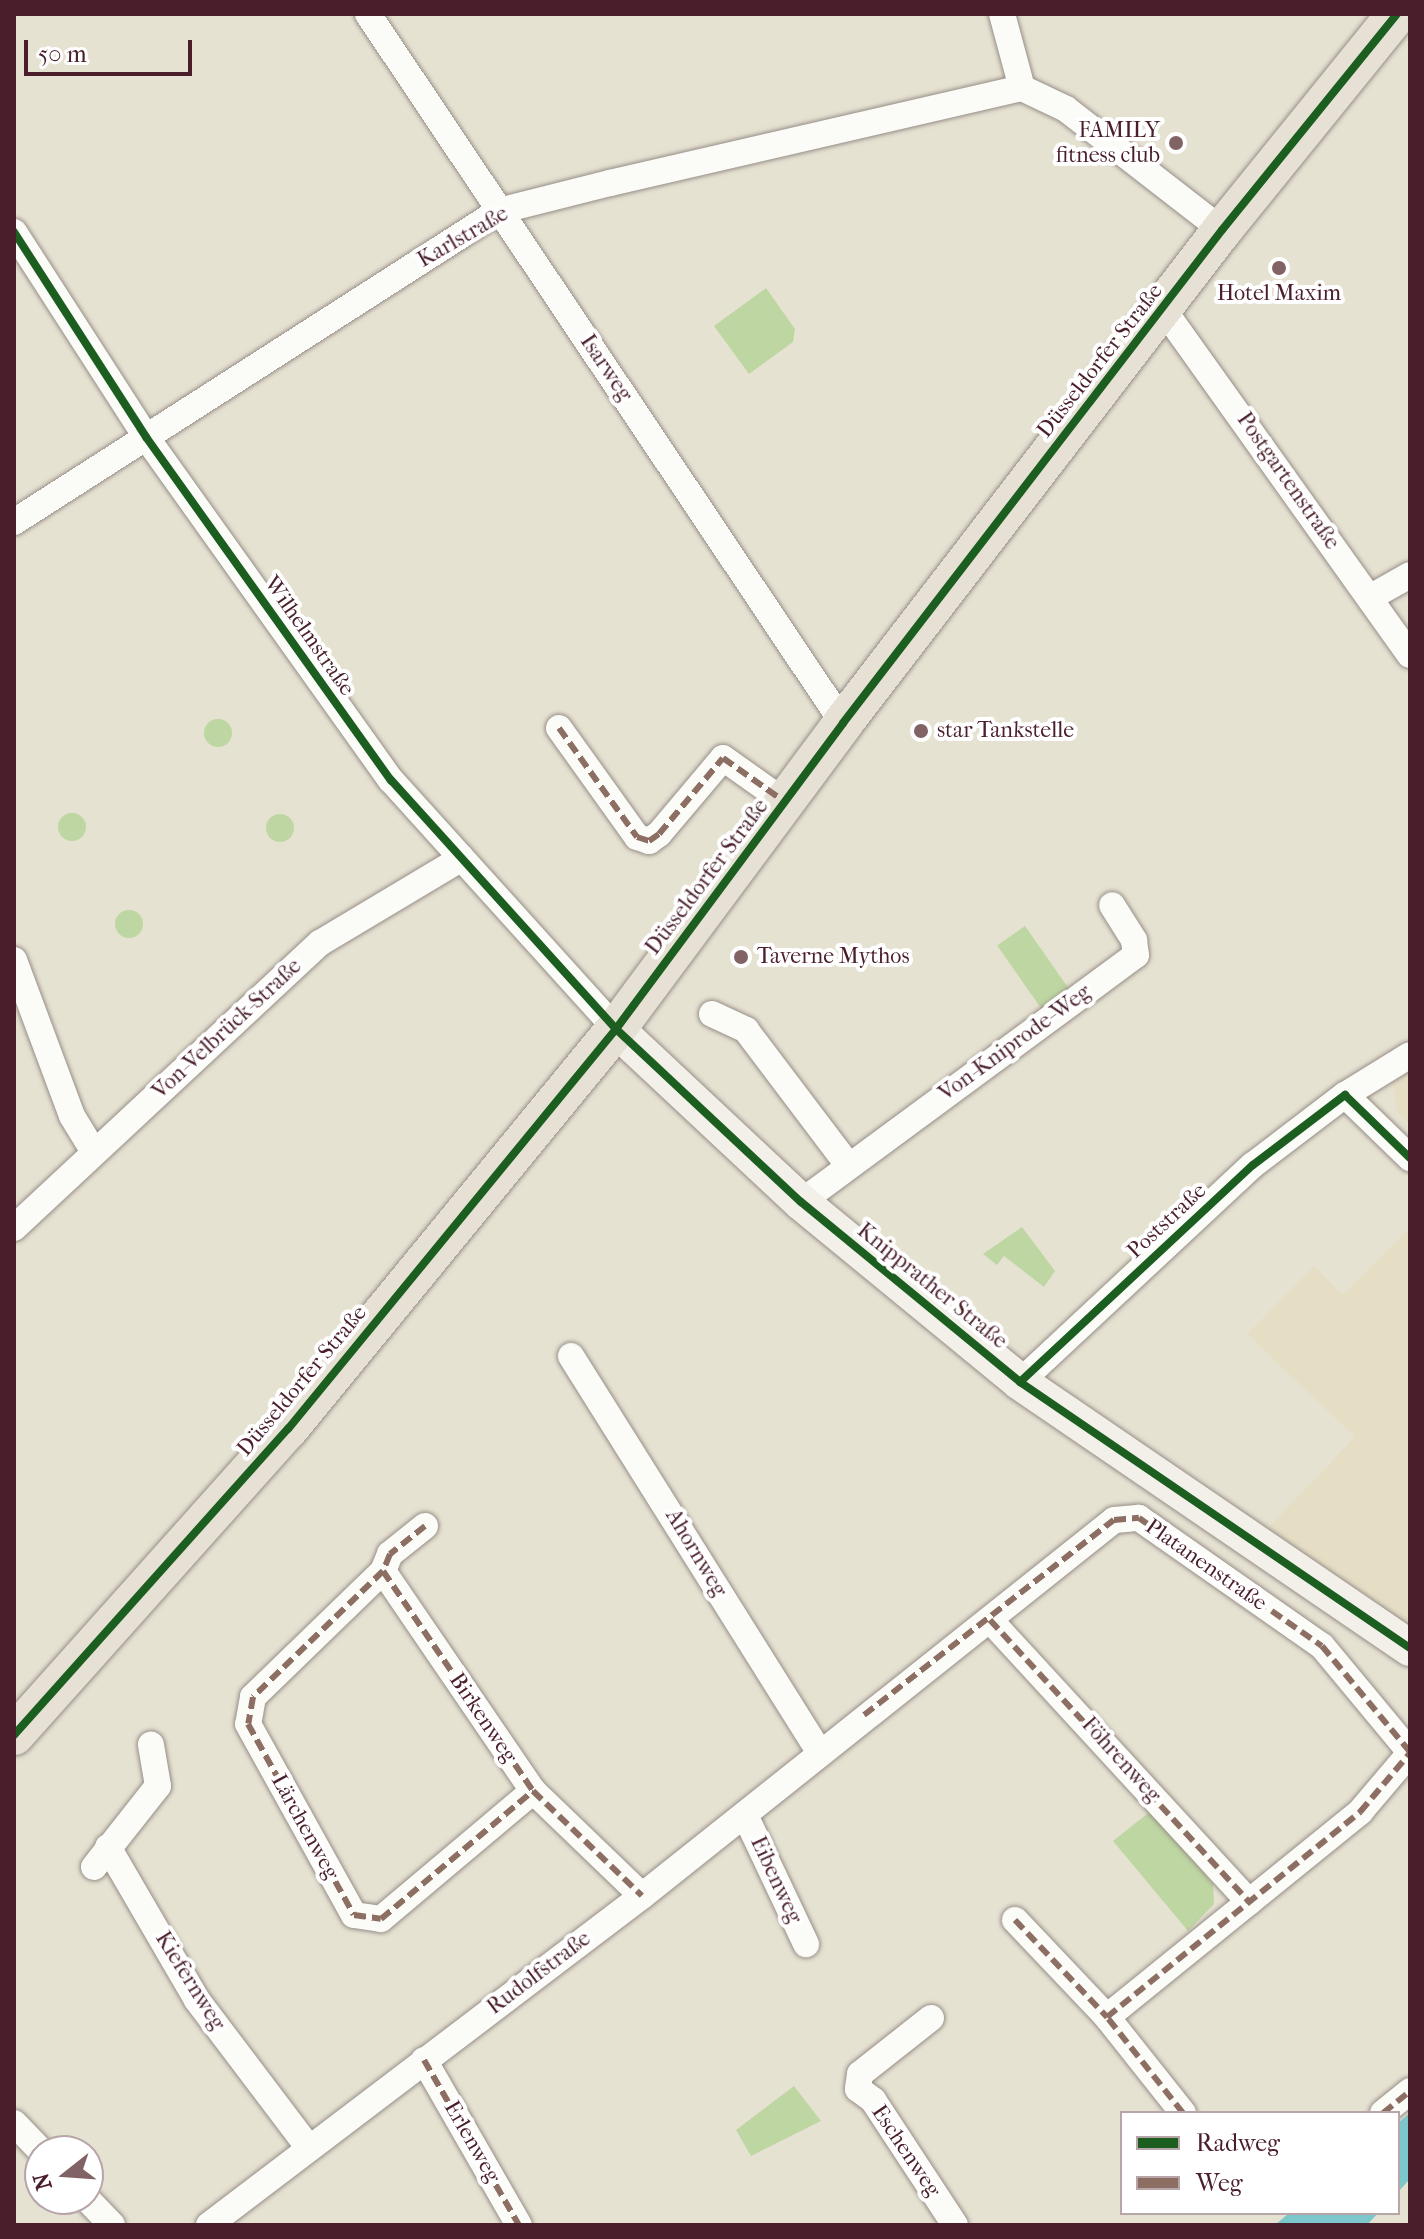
<!DOCTYPE html>
<html>
<head>
<meta charset="utf-8">
<style>
	body { margin:0 }
	#map { position:relative; width:1424px; height:2239px; overflow:hidden; background:#e6e2d2; font-family:"IM FELL French Canon",serif }
	div>[style] { position:absolute }
	.built>* { inset:0; background:#e5dec5 }
	.green>* { inset:0; background:#bed6a2; transform-origin:0 0 }
	.round { border-radius:50% }
	.water>* { inset:0; background:#7cc7cb }
	.roads { filter:drop-shadow(0 0 2px #978e88) drop-shadow(0 0 2px #978e88) }
	.street>* { height:26px; margin:-13px; padding:0 13px; transform-origin:13px; border-radius:13px; background:#fbfbf8 }
	.secondary>* { height:36px; margin:-18px; padding:0 18px; transform-origin:18px; border-radius:18px; background:#f3f0ea }
	.primary>* { height:40px; margin:-20px; padding:0 20px; transform-origin:20px; border-radius:20px; background:#e6e1d4 }
	.quiet>* { height:6px; margin-top:-3px; transform-origin:0; background:repeating-linear-gradient(90deg,#8d6e63 0 12px,transparent 0 18px) }
	.cycleway>* { height:8px; margin:-4px; padding:0 4px; transform-origin:4px; border-radius:4px; background:#1b5e20 }
	.dots>* { width:22px; height:22px; translate:-50% -50%; box-sizing:border-box; border:4px solid #fff; border-radius:50% }
	span { translate:-50% -50%; white-space:nowrap; text-align:center; line-height:1.15; -webkit-text-stroke:8px #fff; paint-order:stroke }
	.poi-label { font-size:22px; color:#4a1f2b }
	.right { translate:-100% -50%; text-align:right }
	.left { translate:0 -50%; text-align:left }
	.street-label { font-size:22px; color:#4a1f2b }
	.frame { position:absolute; inset:0; border:16px solid #4a1f2b; pointer-events:none }
	.legend { position:absolute; left:1120px; top:2111px; width:280px; height:104px; box-sizing:border-box; background:#fff; border:2px solid #b7a5aa; margin:0; padding:10px 14px; list-style:none; font-size:24px; color:#4a1f2b }
	.legend li { display:flex; align-items:center; gap:16px; height:40px }
	.legend b { width:40px; border:2px solid #b7a5aa }
	.north { position:absolute; left:24px; top:2135px; width:80px; height:80px; box-sizing:border-box; background:#fff; border:2px solid #b7a5aa; border-radius:50%; rotate:253deg; font-size:22px; font-weight:700; line-height:32px; text-align:center; color:#4a1f2b }
	.north::after { content:''; display:block; margin:auto; width:28px; height:36px; background:#816365; clip-path:polygon(50% 0,100% 100%,50% 72%,0 100%) }
	.scale { position:absolute; left:24px; top:40px; width:168px; height:36px; box-sizing:border-box; border:4px solid #4a1f2b; border-top:0; padding-left:10px; font-size:24px; line-height:28px; white-space:nowrap; color:#4a1f2b; -webkit-text-stroke:6px #fff; paint-order:stroke }
</style>
</head>
<body>
<div id="map">
	<div class="built">
		<div style="clip-path:polygon(1410px 1068px,1410px 1125px,1397px 1112px,1392px 1079px)"></div>
		<div style="clip-path:polygon(1410px 1228px,1410px 1624px,1267px 1529px,1355px 1437px,1247px 1334px,1314px 1266px,1343px 1295px)"></div>
	</div>
	<div class="green">
		<div style="clip-path:polygon(766px 288px,795px 329px,793px 342px,749px 374px,714px 326px)"></div>
		<div class="round" style="left:204px;top:719px;width:28px;height:28px"></div>
		<div class="round" style="left:58px;top:813px;width:28px;height:28px"></div>
		<div class="round" style="left:266px;top:814px;width:28px;height:28px"></div>
		<div class="round" style="left:115px;top:910px;width:28px;height:28px"></div>
		<div style="left:1025px;top:926px;width:78px;height:34px;rotate:55deg"></div>
		<div style="clip-path:polygon(1022px 1227px,1055px 1271px,1044px 1287px,1004px 1256px,997px 1265px,983px 1254px)"></div>
		<div style="clip-path:polygon(1152px 1810px,1213px 1884px,1214px 1904px,1188px 1931px,1113px 1841px)"></div>
		<div style="clip-path:polygon(794px 2086px,821px 2121px,751px 2156px,736px 2130px)"></div>
	</div>
	<div class="water">
		<div style="clip-path:polygon(1410px 2113px,1410px 2179px,1398px 2192px,1398px 2123px)"></div>
		<div style="clip-path:polygon(1289px 2213px,1378px 2213px,1367px 2225px,1275px 2225px)"></div>
	</div>
	<div class="roads">
		<div class="street">
			<div style="left:368px;top:14px;width:853px;rotate:56.18deg"></div>
			<div style="left:1002px;top:14px;width:77px;rotate:74.9deg"></div>
			<div style="left:14px;top:232px;width:244px;rotate:57.2deg"></div>
			<div style="left:146px;top:437px;width:422px;rotate:54.5deg"></div>
			<div style="left:391px;top:780px;width:336px;rotate:47.9deg"></div>
			<div style="left:1163px;top:309px;width:425px;rotate:54.5deg"></div>
			<div style="left:14px;top:522px;width:576px;rotate:-32.67deg"></div>
			<div style="left:499px;top:211px;width:114px;rotate:-14.2deg"></div>
			<div style="left:610px;top:183px;width:423px;rotate:-13deg"></div>
			<div style="left:1022px;top:88px;width:49px;rotate:25.5deg"></div>
			<div style="left:1066px;top:109px;width:197px;rotate:37.8deg"></div>
			<div style="left:1371px;top:597px;width:45px;rotate:-29.4deg"></div>
			<div style="left:559px;top:728px;width:134px;rotate:54.4deg"></div>
			<div style="left:637px;top:837px;width:13px;rotate:18deg"></div>
			<div style="left:649px;top:841px;width:12px;rotate:-35deg"></div>
			<div style="left:659px;top:834px;width:99px;rotate:-49.9deg"></div>
			<div style="left:723px;top:758px;width:76px;rotate:35.4deg"></div>
			<div style="left:14px;top:960px;width:166px;rotate:69.6deg"></div>
			<div style="left:72px;top:1116px;width:42px;rotate:58.6deg"></div>
			<div style="left:712px;top:1014px;width:38px;rotate:25deg"></div>
			<div style="left:746px;top:1030px;width:169px;rotate:52.9deg"></div>
			<div style="left:1345px;top:1095px;width:91px;rotate:44.1deg"></div>
			<div style="left:801px;top:1202px;width:416px;rotate:-36.4deg"></div>
			<div style="left:1136px;top:955px;width:15px;rotate:-98deg"></div>
			<div style="left:1134px;top:940px;width:41px;rotate:-122.2deg"></div>
			<div style="left:14px;top:1228px;width:418px;rotate:-43deg"></div>
			<div style="left:320px;top:943px;width:165px;rotate:-30.9deg"></div>
			<div style="left:571px;top:1356px;width:467px;rotate:57.9deg"></div>
			<div style="left:1020px;top:1382px;width:318px;rotate:-43deg"></div>
			<div style="left:1253px;top:1165px;width:116px;rotate:-37.3deg"></div>
			<div style="left:1345px;top:1095px;width:76px;rotate:-31.6deg"></div>
			<div style="left:425px;top:1526px;width:45px;rotate:141.3deg"></div>
			<div style="left:390px;top:1554px;width:18px;rotate:112deg"></div>
			<div style="left:383px;top:1571px;width:266px;rotate:55.7deg"></div>
			<div style="left:533px;top:1791px;width:151px;rotate:43.9deg"></div>
			<div style="left:383px;top:1571px;width:181px;rotate:135.9deg"></div>
			<div style="left:253px;top:1697px;width:27px;rotate:100deg"></div>
			<div style="left:248px;top:1724px;width:218px;rotate:61deg"></div>
			<div style="left:354px;top:1915px;width:27px;rotate:8deg"></div>
			<div style="left:381px;top:1919px;width:199px;rotate:-40.1deg"></div>
			<div style="left:990px;top:1620px;width:383px;rotate:47.4deg"></div>
			<div style="left:745px;top:1815px;width:143px;rotate:64.7deg"></div>
			<div style="left:108px;top:1847px;width:177px;rotate:59.8deg"></div>
			<div style="left:197px;top:2000px;width:184px;rotate:52.9deg"></div>
			<div style="left:94px;top:1867px;width:103px;rotate:-51.7deg"></div>
			<div style="left:158px;top:1786px;width:42px;rotate:-99.7deg"></div>
			<div style="left:1015px;top:1920px;width:134px;rotate:46.5deg"></div>
			<div style="left:931px;top:2018px;width:90px;rotate:141.7deg"></div>
			<div style="left:860px;top:2074px;width:15px;rotate:98deg"></div>
			<div style="left:858px;top:2089px;width:19px;rotate:36deg"></div>
			<div style="left:873px;top:2100px;width:149px;rotate:56.7deg"></div>
			<div style="left:424px;top:2060px;width:190px;rotate:60.1deg"></div>
			<div style="left:1183px;top:2113px;width:122px;rotate:-128.4deg"></div>
			<div style="left:1107px;top:2017px;width:326px;rotate:-39deg"></div>
			<div style="left:1360px;top:1812px;width:77px;rotate:-49.7deg"></div>
			<div style="left:1383px;top:2113px;width:35px;rotate:-39deg"></div>
			<div style="left:14px;top:2123px;width:39px;rotate:46deg"></div>
			<div style="left:87px;top:2199px;width:36px;rotate:46deg"></div>
			<div style="left:209px;top:2225px;width:544px;rotate:-37.23deg"></div>
			<div style="left:642px;top:1896px;width:603px;rotate:-38.54deg"></div>
			<div style="left:1114px;top:1520px;width:25px;rotate:-5deg"></div>
			<div style="left:1139px;top:1518px;width:223px;rotate:35deg"></div>
			<div style="left:1322px;top:1646px;width:138px;rotate:50.3deg"></div>
		</div>
		<div class="secondary">
			<div style="left:616px;top:1029px;width:253px;rotate:43.1deg"></div>
			<div style="left:801px;top:1202px;width:283px;rotate:39.4deg"></div>
			<div style="left:1020px;top:1382px;width:472px;rotate:34.3deg"></div>
		</div>
		<div class="primary">
			<div style="left:14px;top:1735px;width:411px;rotate:-48.2deg"></div>
			<div style="left:288px;top:1429px;width:517px;rotate:-50.65deg"></div>
			<div style="left:616px;top:1029px;width:381px;rotate:-53.4deg"></div>
			<div style="left:843px;top:723px;width:622px;rotate:-52.45deg"></div>
			<div style="left:1222px;top:230px;width:278px;rotate:-51deg"></div>
		</div>
	</div>
	<div class="quiet">
		<div style="left:559px;top:728px;width:134px;rotate:54.4deg"></div>
		<div style="left:637px;top:837px;width:13px;rotate:18deg"></div>
		<div style="left:649px;top:841px;width:12px;rotate:-35deg"></div>
		<div style="left:659px;top:834px;width:99px;rotate:-49.9deg"></div>
		<div style="left:723px;top:758px;width:76px;rotate:35.4deg"></div>
		<div style="left:425px;top:1526px;width:45px;rotate:141.3deg"></div>
		<div style="left:390px;top:1554px;width:18px;rotate:112deg"></div>
		<div style="left:383px;top:1571px;width:266px;rotate:55.7deg"></div>
		<div style="left:533px;top:1791px;width:151px;rotate:43.9deg"></div>
		<div style="left:383px;top:1571px;width:181px;rotate:135.9deg"></div>
		<div style="left:253px;top:1697px;width:27px;rotate:100deg"></div>
		<div style="left:248px;top:1724px;width:218px;rotate:61deg"></div>
		<div style="left:354px;top:1915px;width:27px;rotate:8deg"></div>
		<div style="left:381px;top:1919px;width:199px;rotate:-40.1deg"></div>
		<div style="left:990px;top:1620px;width:383px;rotate:47.4deg"></div>
		<div style="left:864px;top:1715px;width:317px;rotate:-38deg"></div>
		<div style="left:1114px;top:1520px;width:25px;rotate:-5deg"></div>
		<div style="left:1139px;top:1518px;width:223px;rotate:35deg"></div>
		<div style="left:1322px;top:1646px;width:138px;rotate:50.3deg"></div>
		<div style="left:1015px;top:1920px;width:134px;rotate:46.5deg"></div>
		<div style="left:424px;top:2060px;width:190px;rotate:60.1deg"></div>
		<div style="left:1183px;top:2113px;width:122px;rotate:-128.4deg"></div>
		<div style="left:1107px;top:2017px;width:326px;rotate:-39deg"></div>
		<div style="left:1360px;top:1812px;width:77px;rotate:-49.7deg"></div>
		<div style="left:1383px;top:2113px;width:35px;rotate:-39deg"></div>
	</div>
	<div class="cycleway">
		<div style="left:14px;top:232px;width:244px;rotate:57.2deg"></div>
		<div style="left:146px;top:437px;width:422px;rotate:54.5deg"></div>
		<div style="left:391px;top:780px;width:336px;rotate:47.9deg"></div>
		<div style="left:616px;top:1029px;width:253px;rotate:43.1deg"></div>
		<div style="left:801px;top:1202px;width:283px;rotate:39.4deg"></div>
		<div style="left:1020px;top:1382px;width:472px;rotate:34.3deg"></div>
		<div style="left:1020px;top:1382px;width:318px;rotate:-43deg"></div>
		<div style="left:1253px;top:1165px;width:116px;rotate:-37.3deg"></div>
		<div style="left:1345px;top:1095px;width:91px;rotate:44.1deg"></div>
		<div style="left:14px;top:1735px;width:411px;rotate:-48.2deg"></div>
		<div style="left:288px;top:1429px;width:517px;rotate:-50.65deg"></div>
		<div style="left:616px;top:1029px;width:381px;rotate:-53.4deg"></div>
		<div style="left:843px;top:723px;width:622px;rotate:-52.45deg"></div>
		<div style="left:1222px;top:230px;width:278px;rotate:-51deg"></div>
	</div>
	<div class="dots">
		<div style="left:1176px;top:143px;background:#816365"></div>
		<div style="left:1279px;top:268px;background:#816365"></div>
		<div style="left:921px;top:731px;background:#816365"></div>
		<div style="left:741px;top:957px;background:#816365"></div>
	</div>
	<div class="poi-label">
		<span class="right" style="left:1160px;top:143px">FAMILY<br>fitness club</span>
		<span style="left:1279px;top:294px">Hotel Maxim</span>
		<span class="left" style="left:937px;top:731px">star Tankstelle</span>
		<span class="left" style="left:757px;top:957px">Taverne Mythos</span>
	</div>
	<div class="street-label">
		<span style="left:463px;top:237px;rotate:-30deg">Karlstraße</span>
		<span style="left:1100px;top:361px;rotate:-52deg">Düsseldorfer Straße</span>
		<span style="left:606px;top:368px;rotate:56deg">Isarweg</span>
		<span style="left:1288px;top:481px;rotate:55deg">Postgartenstraße</span>
		<span style="left:309px;top:636px;rotate:55deg">Wilhelmstraße</span>
		<span style="left:707px;top:877px;rotate:-53deg">Düsseldorfer Straße</span>
		<span style="left:227px;top:1029px;rotate:-43deg">Von-Velbrück-Straße</span>
		<span style="left:1015px;top:1043px;rotate:-36deg">Von-Kniprode-Weg</span>
		<span style="left:1167px;top:1221px;rotate:-43deg">Poststraße</span>
		<span style="left:932px;top:1286px;rotate:39deg">Knipprather Straße</span>
		<span style="left:302px;top:1381px;rotate:-50deg">Düsseldorfer Straße</span>
		<span style="left:696px;top:1553px;rotate:59deg">Ahornweg</span>
		<span style="left:1206px;top:1565px;rotate:35deg">Platanenstraße</span>
		<span style="left:483px;top:1718px;rotate:56deg">Birkenweg</span>
		<span style="left:1121px;top:1760px;rotate:48deg">Föhrenweg</span>
		<span style="left:305px;top:1827px;rotate:61deg">Lärchenweg</span>
		<span style="left:776px;top:1880px;rotate:65deg">Eibenweg</span>
		<span style="left:539px;top:1973px;rotate:-37deg">Rudolfstraße</span>
		<span style="left:190px;top:1981px;rotate:58deg">Kiefernweg</span>
		<span style="left:472px;top:2142px;rotate:60deg">Erlenweg</span>
		<span style="left:906px;top:2151px;rotate:56deg">Eschenweg</span>
	</div>
	<div class="frame"></div>
	<ul class="legend">
	<li><b style="height:10px;background:#1b5e20"></b>Radweg</li>
	<li><b style="height:10px;background:#8d6e63"></b>Weg</li>
	</ul>
	<div class="north">N</div>
	<div class="scale">50 m</div>
</div>
</body>
</html>
